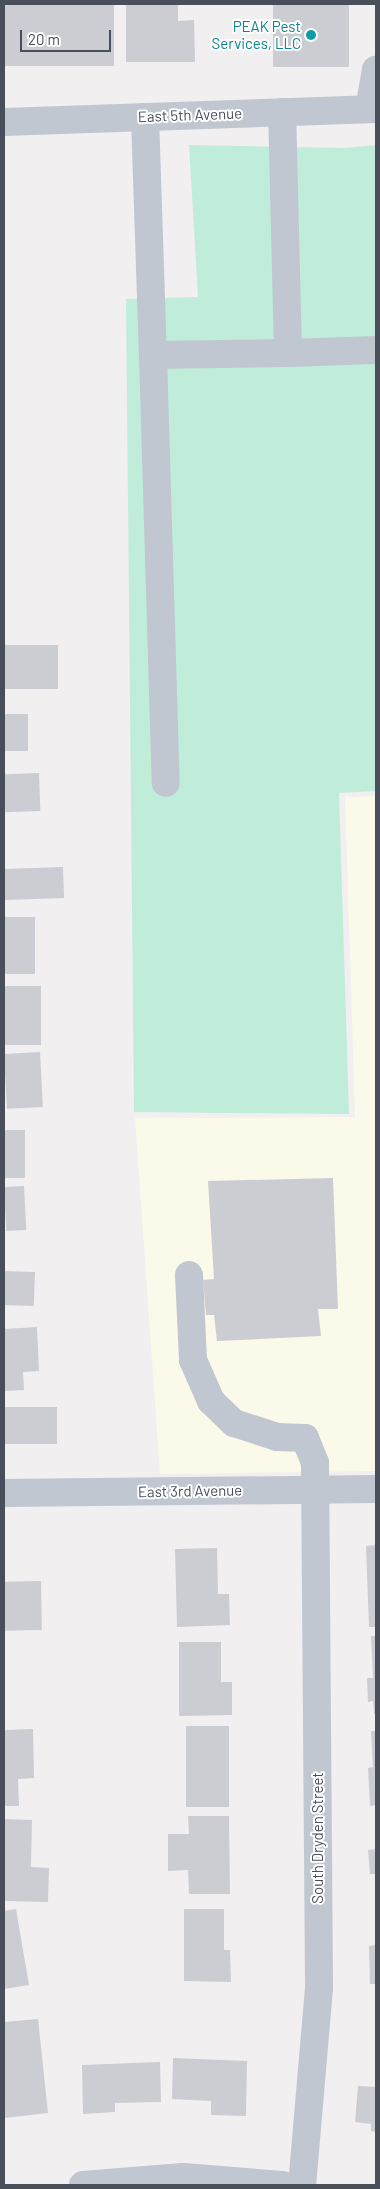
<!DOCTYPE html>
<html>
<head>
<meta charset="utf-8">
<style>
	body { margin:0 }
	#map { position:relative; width:380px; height:2189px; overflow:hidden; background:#f1efef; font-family:Barlow,sans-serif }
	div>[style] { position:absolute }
	.commercial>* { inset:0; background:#fbf9e9 }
	.green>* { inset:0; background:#c0edd9 }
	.building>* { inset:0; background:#cccdd3; transform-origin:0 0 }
	.minor>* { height:28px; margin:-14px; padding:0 14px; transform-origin:14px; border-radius:14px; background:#c0c7d0 }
	.dots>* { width:14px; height:14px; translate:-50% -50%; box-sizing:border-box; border:2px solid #fff; border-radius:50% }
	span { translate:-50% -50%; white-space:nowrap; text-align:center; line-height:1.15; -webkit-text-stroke:4px #fff; paint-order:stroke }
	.culture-label { font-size:15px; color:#0d838f }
	.right { translate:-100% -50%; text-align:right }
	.street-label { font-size:15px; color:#484f5b }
	.frame { position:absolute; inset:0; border:5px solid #484f5b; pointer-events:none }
	.scale { position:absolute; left:20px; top:30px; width:91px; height:22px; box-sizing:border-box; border:2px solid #484f5b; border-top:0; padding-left:6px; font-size:15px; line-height:18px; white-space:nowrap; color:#484f5b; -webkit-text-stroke:4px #fff; paint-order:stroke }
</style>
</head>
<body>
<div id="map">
	<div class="commercial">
		<div style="clip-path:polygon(376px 796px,376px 1471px,160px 1474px,135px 1118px,355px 1117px,345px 797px)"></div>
	</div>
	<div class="green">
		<div style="clip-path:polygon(189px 145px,344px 148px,376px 145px,376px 791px,339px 793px,349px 1114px,134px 1112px,126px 299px,198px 297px)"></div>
	</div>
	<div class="building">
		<div style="left:4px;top:4px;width:110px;height:62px"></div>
		<div style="clip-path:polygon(126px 4px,178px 4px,178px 21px,194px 20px,195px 62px,126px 62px)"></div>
		<div style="left:273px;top:4px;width:76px;height:63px"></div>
		<div style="left:4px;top:645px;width:54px;height:44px"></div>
		<div style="left:4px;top:714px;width:24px;height:37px"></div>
		<div style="left:39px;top:773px;width:38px;height:35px;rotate:88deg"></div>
		<div style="left:63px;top:867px;width:31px;height:59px;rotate:88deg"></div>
		<div style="left:4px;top:917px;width:31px;height:57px"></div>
		<div style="left:4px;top:986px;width:37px;height:59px"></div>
		<div style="left:40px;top:1052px;width:55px;height:36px;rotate:87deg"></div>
		<div style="left:4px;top:1130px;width:21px;height:48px"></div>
		<div style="clip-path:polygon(333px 1178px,338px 1309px,318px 1309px,321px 1336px,217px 1341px,214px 1315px,206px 1315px,203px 1280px,214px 1279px,208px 1181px)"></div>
		<div style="left:24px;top:1186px;width:44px;height:20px;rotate:87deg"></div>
		<div style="left:4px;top:1271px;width:31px;height:34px;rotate:2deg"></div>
		<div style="clip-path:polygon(37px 1327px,39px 1371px,23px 1372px,24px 1390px,4px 1391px,4px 1329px)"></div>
		<div style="left:4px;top:1407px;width:53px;height:37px"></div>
		<div style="clip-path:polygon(376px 1545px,376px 1627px,369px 1627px,366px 1546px)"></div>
		<div style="clip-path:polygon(217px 1548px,218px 1594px,229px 1594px,230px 1625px,177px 1627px,175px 1549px)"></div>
		<div style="left:41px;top:1581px;width:49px;height:37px;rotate:89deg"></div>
		<div style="clip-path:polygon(371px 1636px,376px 1636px,376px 1714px,374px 1714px,373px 1701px,368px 1702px,367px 1678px,373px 1678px)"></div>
		<div style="clip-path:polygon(179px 1642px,221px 1642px,221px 1682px,232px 1682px,232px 1715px,179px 1716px)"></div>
		<div style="left:186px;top:1726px;width:43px;height:81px"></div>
		<div style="clip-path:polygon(33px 1729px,34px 1778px,18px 1779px,19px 1806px,4px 1806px,4px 1730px)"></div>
		<div style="clip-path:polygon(371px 1731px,376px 1731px,376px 1805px,370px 1806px,368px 1768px,373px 1767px)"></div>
		<div style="clip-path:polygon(188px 1816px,229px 1816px,230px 1894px,189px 1894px,188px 1870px,168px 1871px,168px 1834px,189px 1834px)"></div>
		<div style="clip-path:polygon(4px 1819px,32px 1820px,31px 1867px,49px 1868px,48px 1902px,4px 1901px)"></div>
		<div style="clip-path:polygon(376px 1849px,376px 1874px,370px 1874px,368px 1850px)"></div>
		<div style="clip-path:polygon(16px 1909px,29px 1985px,4px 1989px,4px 1911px)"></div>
		<div style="clip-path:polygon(184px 1909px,224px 1909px,224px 1950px,230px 1950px,231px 1982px,184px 1981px)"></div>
		<div style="clip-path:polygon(376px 1945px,376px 1984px,370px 1984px,369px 1946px)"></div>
		<div style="clip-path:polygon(38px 2019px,48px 2113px,4px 2118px,4px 2022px)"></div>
		<div style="clip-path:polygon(173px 2058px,247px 2061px,246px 2116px,211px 2115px,211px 2101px,172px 2099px)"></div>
		<div style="clip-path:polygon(160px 2062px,161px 2102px,115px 2103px,115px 2112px,83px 2114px,82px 2065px)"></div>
		<div style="clip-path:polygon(358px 2086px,376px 2087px,376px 2132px,371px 2131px,371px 2124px,355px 2122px)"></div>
	</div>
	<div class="minor">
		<div style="left:369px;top:109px;width:40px;rotate:-80deg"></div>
		<div style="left:145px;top:117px;width:238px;rotate:88.1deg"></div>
		<div style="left:153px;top:355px;width:135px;rotate:-0.8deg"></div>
		<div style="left:288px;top:353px;width:241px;rotate:-91.4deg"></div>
		<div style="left:4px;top:122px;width:372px;rotate:-2deg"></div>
		<div style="left:288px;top:353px;width:88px;rotate:-2deg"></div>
		<div style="left:153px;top:355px;width:428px;rotate:88.3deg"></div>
		<div style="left:189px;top:1275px;width:85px;rotate:87.3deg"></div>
		<div style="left:193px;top:1360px;width:45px;rotate:66.3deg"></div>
		<div style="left:211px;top:1401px;width:32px;rotate:44deg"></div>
		<div style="left:234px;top:1423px;width:45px;rotate:18deg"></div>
		<div style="left:277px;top:1437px;width:28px;rotate:2deg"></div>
		<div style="left:305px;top:1438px;width:27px;rotate:68deg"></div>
		<div style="left:315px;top:1463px;width:525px;rotate:89.56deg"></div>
		<div style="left:319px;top:1988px;width:198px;rotate:94.9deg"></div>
		<div style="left:4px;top:1493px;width:372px;rotate:-0.6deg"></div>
		<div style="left:83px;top:2185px;width:100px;rotate:-4.6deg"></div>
		<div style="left:183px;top:2177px;width:100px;rotate:4.6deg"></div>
	</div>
	<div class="dots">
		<div style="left:311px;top:35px;background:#0f9aa8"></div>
	</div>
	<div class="culture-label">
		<span class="right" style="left:301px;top:35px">PEAK Pest<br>Services, LLC</span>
	</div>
	<div class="street-label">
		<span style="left:190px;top:115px;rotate:-2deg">East 5th Avenue</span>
		<span style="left:190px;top:1491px;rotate:-1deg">East 3rd Avenue</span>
		<span style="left:318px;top:1838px;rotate:-90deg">South Dryden Street</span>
	</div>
	<div class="frame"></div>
	<div class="scale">20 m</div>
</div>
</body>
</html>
